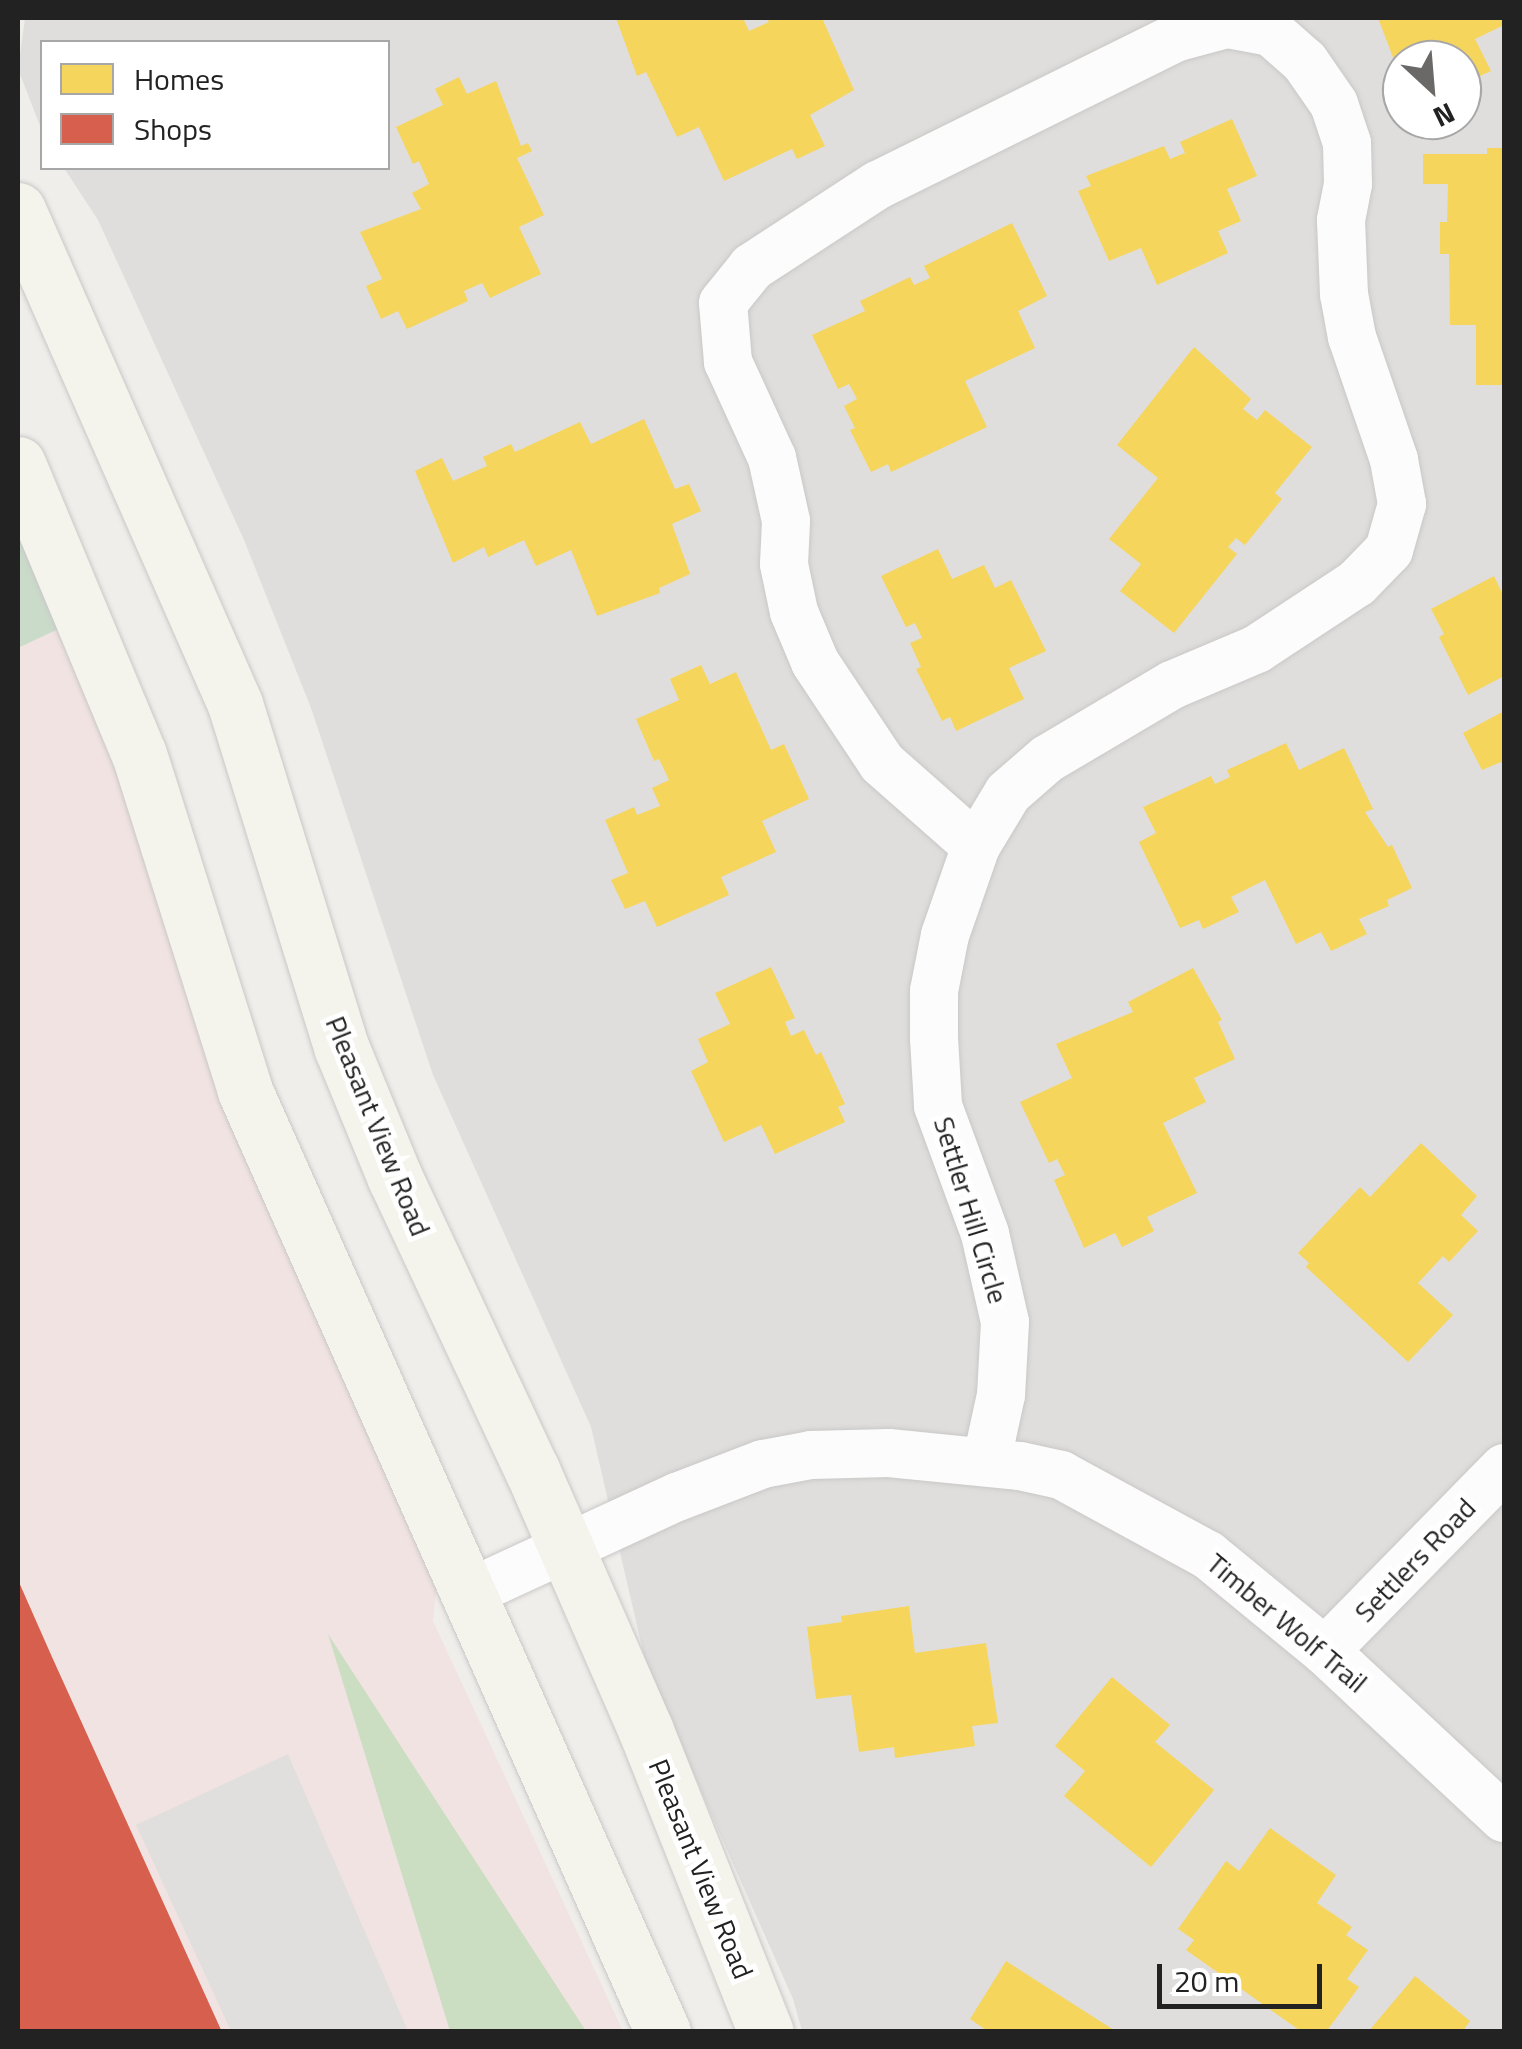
<!DOCTYPE html>
<html>
<head>
<meta charset="utf-8">
<style>
	body { margin:0 }
	#map { position:relative; width:1522px; height:2049px; overflow:hidden; background:#f0eeeb; font-family:"Titillium Web",sans-serif }
	div>[style] { position:absolute }
	.residential>* { inset:0; background:#dfdedc }
	.commercial>* { inset:0; background:#f1e3e1 }
	.forest>* { inset:0; background:#cbdec1 }
	.cemetery>* { inset:0; background:#cadbca }
	.parking>* { inset:0; background:#e0dfde }
	.homes>* { inset:0; background:#f6d55c }
	.shops>* { inset:0; background:#d6604d }
	.roads { filter:drop-shadow(0 0 2px #c9c8c7) drop-shadow(0 0 2px #c9c8c7) }
	.minor>* { height:48px; margin:-24px; padding:0 24px; transform-origin:24px; border-radius:24px; background:#fdfcfc }
	.secondary>* { height:55px; margin:-27.5px; padding:0 27.5px; transform-origin:27.5px; border-radius:27.5px; background:#f4f4ed }
	span { translate:-50% -50%; white-space:nowrap; text-align:center; line-height:1.15; -webkit-text-stroke:10px #fff; paint-order:stroke }
	.street-label { font-size:28px; color:#222 }
	.frame { position:absolute; inset:0; border:20px solid #222; pointer-events:none }
	.legend { position:absolute; left:40px; top:40px; width:350px; height:130px; box-sizing:border-box; background:#fff; border:2px solid #a7a7a7; margin:0; padding:12px 18px; list-style:none; font-size:30px; color:#222 }
	.legend li { display:flex; align-items:center; gap:20px; height:50px }
	.legend b { width:50px; border:2px solid #a7a7a7 }
	.north { position:absolute; left:1382px; top:40px; width:100px; height:100px; box-sizing:border-box; background:#fff; border:2px solid #a7a7a7; border-radius:50%; rotate:154deg; font-size:28px; font-weight:700; line-height:40px; text-align:center; color:#222 }
	.north::after { content:''; display:block; margin:auto; width:35px; height:45px; background:#6a6968; clip-path:polygon(50% 0,100% 100%,50% 72%,0 100%) }
	.scale { position:absolute; left:1157px; top:1964px; width:165px; height:45px; box-sizing:border-box; border:5px solid #222; border-top:0; padding-left:12px; font-size:30px; line-height:35px; white-space:nowrap; color:#222; -webkit-text-stroke:8px #fff; paint-order:stroke }
</style>
</head>
<body>
<div id="map">
	<div class="residential">
		<div style="clip-path:polygon(evenodd,25px 18px,1504px 18px,1504px 2031px,802px 2031px,793px 1999px,647px 1669px,591px 1427px,433px 1075px,311px 708px,244px 540px,98px 220px,64px 168px,388px 168px,388px 42px,42px 42px,42px 131px,18px 69px,25px 18px,1402px 60px,1462px 60px,1462px 120px,1402px 120px,1402px 60px)"></div>
	</div>
	<div class="commercial">
		<div style="clip-path:polygon(82px 618px,443px 1527px,433px 1621px,623px 2031px,18px 2031px,18px 648px)"></div>
	</div>
	<div class="forest">
		<div style="clip-path:polygon(328px 1634px,463px 1842px,586px 2031px,450px 2031px)"></div>
	</div>
	<div class="cemetery">
		<div style="clip-path:polygon(18px 464px,82px 618px,18px 648px)"></div>
	</div>
	<div class="parking">
		<div style="clip-path:polygon(288px 1754px,408px 2031px,231px 2031px,136px 1825px)"></div>
	</div>
	<div class="homes">
		<div style="clip-path:polygon(616px 18px,743px 18px,749px 31px,769px 22px,766px 18px,822px 18px,854px 90px,810px 115px,825px 146px,797px 159px,792px 149px,724px 181px,699px 127px,677px 137px,646px 72px,637px 76px)"></div>
		<div style="clip-path:polygon(1378px 18px,1504px 18px,1504px 25px,1475px 39px,1491px 71px,1462px 84px,1462px 60px,1402px 60px,1402px 81px)"></div>
		<div style="clip-path:polygon(459px 77px,467px 94px,496px 81px,521px 146px,528px 143px,532px 151px,517px 158px,544px 215px,519px 227px,541px 274px,490px 298px,482px 283px,464px 291px,468px 301px,407px 329px,398px 311px,381px 319px,366px 286px,382px 279px,360px 232px,421px 209px,412px 193px,429px 184px,419px 161px,413px 164px,396px 127px,443px 105px,435px 89px)"></div>
		<div style="clip-path:polygon(1232px 119px,1257px 176px,1227px 189px,1241px 221px,1218px 231px,1228px 253px,1157px 285px,1141px 248px,1109px 261px,1078px 191px,1091px 186px,1086px 176px,1164px 146px,1170px 159px,1185px 153px,1180px 142px)"></div>
		<div style="clip-path:polygon(1487px 148px,1504px 148px,1504px 385px,1476px 385px,1476px 325px,1450px 325px,1449px 254px,1440px 254px,1440px 222px,1447px 222px,1448px 184px,1423px 184px,1423px 154px,1487px 154px)"></div>
		<div style="clip-path:polygon(1012px 223px,1047px 296px,1018px 311px,1035px 348px,965px 381px,987px 427px,891px 472px,888px 464px,871px 472px,850px 430px,855px 428px,844px 406px,857px 399px,849px 384px,838px 389px,812px 335px,865px 311px,860px 301px,910px 277px,914px 285px,930px 278px,924px 266px)"></div>
		<div style="clip-path:polygon(1194px 347px,1251px 399px,1243px 409px,1257px 420px,1265px 410px,1312px 447px,1275px 493px,1282px 499px,1245px 545px,1236px 538px,1228px 547px,1237px 554px,1174px 633px,1120px 591px,1141px 564px,1109px 539px,1158px 478px,1117px 445px)"></div>
		<div style="clip-path:polygon(644px 419px,675px 489px,689px 484px,701px 511px,672px 524px,690px 574px,659px 588px,660px 593px,597px 616px,571px 550px,536px 566px,524px 540px,488px 557px,484px 547px,453px 563px,415px 471px,442px 458px,453px 481px,487px 466px,483px 457px,511px 444px,515px 452px,580px 422px,591px 444px)"></div>
		<div style="clip-path:polygon(938px 549px,952px 579px,984px 565px,995px 588px,1011px 580px,1046px 651px,1009px 668px,1024px 699px,956px 731px,950px 717px,942px 721px,916px 669px,921px 667px,910px 643px,922px 638px,915px 623px,906px 627px,881px 576px)"></div>
		<div style="clip-path:polygon(1494px 576px,1504px 597px,1504px 676px,1468px 695px,1439px 637px,1444px 634px,1431px 609px)"></div>
		<div style="clip-path:polygon(701px 665px,710px 684px,736px 672px,771px 750px,784px 744px,809px 799px,762px 821px,776px 852px,721px 877px,729px 895px,657px 927px,645px 901px,625px 909px,611px 880px,628px 873px,605px 820px,634px 807px,637px 815px,660px 806px,652px 788px,669px 780px,659px 759px,654px 761px,636px 719px,679px 700px,670px 679px)"></div>
		<div style="clip-path:polygon(1504px 711px,1504px 769px,1501px 762px,1482px 770px,1463px 733px)"></div>
		<div style="clip-path:polygon(1286px 743px,1299px 770px,1344px 748px,1373px 809px,1365px 812px,1388px 847px,1392px 845px,1412px 888px,1387px 900px,1389px 906px,1359px 919px,1367px 934px,1331px 951px,1321px 932px,1296px 944px,1265px 880px,1231px 897px,1239px 912px,1203px 929px,1199px 920px,1180px 928px,1139px 842px,1156px 833px,1143px 807px,1211px 776px,1215px 784px,1230px 777px,1227px 770px)"></div>
		<div style="clip-path:polygon(771px 967px,795px 1018px,785px 1022px,791px 1036px,804px 1030px,816px 1055px,821px 1052px,845px 1104px,838px 1107px,845px 1122px,775px 1154px,761px 1125px,724px 1142px,691px 1071px,708px 1062px,698px 1039px,730px 1024px,715px 993px)"></div>
		<div style="clip-path:polygon(1193px 968px,1222px 1020px,1218px 1022px,1235px 1059px,1194px 1078px,1206px 1102px,1163px 1123px,1197px 1193px,1147px 1217px,1154px 1231px,1122px 1247px,1115px 1233px,1084px 1248px,1054px 1180px,1065px 1175px,1057px 1159px,1049px 1163px,1020px 1102px,1072px 1078px,1056px 1044px,1133px 1012px,1128px 1002px)"></div>
		<div style="clip-path:polygon(1421px 1143px,1477px 1196px,1461px 1215px,1478px 1231px,1449px 1262px,1443px 1256px,1418px 1283px,1453px 1315px,1408px 1362px,1306px 1267px,1309px 1263px,1298px 1253px,1360px 1187px,1370px 1197px)"></div>
		<div style="clip-path:polygon(909px 1606px,915px 1653px,986px 1643px,998px 1723px,972px 1726px,975px 1746px,895px 1758px,894px 1747px,859px 1752px,851px 1695px,816px 1699px,807px 1627px,842px 1622px,841px 1616px)"></div>
		<div style="clip-path:polygon(1112px 1677px,1170px 1725px,1155px 1742px,1214px 1790px,1151px 1867px,1064px 1796px,1085px 1771px,1055px 1746px)"></div>
		<div style="clip-path:polygon(1270px 1828px,1336px 1875px,1317px 1903px,1352px 1927px,1346px 1935px,1368px 1950px,1347px 1979px,1359px 1987px,1326px 2032px,1302px 2032px,1186px 1950px,1194px 1940px,1178px 1929px,1226px 1861px,1239px 1871px)"></div>
		<div style="clip-path:polygon(1006px 1961px,1117px 2032px,989px 2032px,970px 2019px)"></div>
		<div style="clip-path:polygon(1415px 1976px,1470px 2021px,1462px 2032px,1368px 2032px)"></div>
	</div>
	<div class="shops">
		<div style="clip-path:polygon(18px 1580px,52px 1657px,222px 2032px,18px 2032px)"></div>
	</div>
	<div class="roads">
		<div class="minor">
			<div style="left:1227px;top:24px;width:45px;rotate:10.3deg"></div>
			<div style="left:1271px;top:32px;width:45px;rotate:41.4deg"></div>
			<div style="left:1305px;top:62px;width:51px;rotate:55.4deg"></div>
			<div style="left:1334px;top:104px;width:41px;rotate:71.6deg"></div>
			<div style="left:1347px;top:143px;width:41px;rotate:88.6deg"></div>
			<div style="left:1348px;top:184px;width:37px;rotate:101deg"></div>
			<div style="left:1341px;top:220px;width:74px;rotate:87.7deg"></div>
			<div style="left:1344px;top:294px;width:44px;rotate:79.5deg"></div>
			<div style="left:1352px;top:337px;width:130px;rotate:71.1deg"></div>
			<div style="left:1394px;top:460px;width:45px;rotate:79.7deg"></div>
			<div style="left:1402px;top:504px;width:48px;rotate:105.8deg"></div>
			<div style="left:1389px;top:550px;width:46px;rotate:134.1deg"></div>
			<div style="left:1357px;top:583px;width:120px;rotate:146.6deg"></div>
			<div style="left:1257px;top:649px;width:92px;rotate:157deg"></div>
			<div style="left:1172px;top:685px;width:145px;rotate:149.4deg"></div>
			<div style="left:1047px;top:759px;width:52px;rotate:138.9deg"></div>
			<div style="left:1008px;top:793px;width:62px;rotate:121.1deg"></div>
			<div style="left:976px;top:846px;width:125px;rotate:-138.6deg"></div>
			<div style="left:882px;top:763px;width:121px;rotate:-123.6deg"></div>
			<div style="left:815px;top:662px;width:54px;rotate:-112.8deg"></div>
			<div style="left:794px;top:612px;width:49px;rotate:-101.8deg"></div>
			<div style="left:784px;top:564px;width:43px;rotate:-87.3deg"></div>
			<div style="left:786px;top:521px;width:65px;rotate:-102.5deg"></div>
			<div style="left:772px;top:458px;width:106px;rotate:-114.6deg"></div>
			<div style="left:728px;top:362px;width:59px;rotate:-94.8deg"></div>
			<div style="left:723px;top:303px;width:46px;rotate:-51.1deg"></div>
			<div style="left:752px;top:267px;width:150px;rotate:-33.1deg"></div>
			<div style="left:878px;top:185px;width:335px;rotate:-26.3deg"></div>
			<div style="left:1178px;top:37px;width:51px;rotate:-14.9deg"></div>
			<div style="left:976px;top:846px;width:94px;rotate:109.2deg"></div>
			<div style="left:945px;top:935px;width:57px;rotate:101.1deg"></div>
			<div style="left:934px;top:991px;width:47px;rotate:90deg"></div>
			<div style="left:934px;top:1038px;width:68px;rotate:86.6deg"></div>
			<div style="left:938px;top:1106px;width:136px;rotate:69.8deg"></div>
			<div style="left:985px;top:1234px;width:90px;rotate:77.2deg"></div>
			<div style="left:1005px;top:1322px;width:73px;rotate:93.1deg"></div>
			<div style="left:1001px;top:1395px;width:66px;rotate:102.3deg"></div>
			<div style="left:471px;top:1592px;width:227px;rotate:-24.8deg"></div>
			<div style="left:677px;top:1497px;width:92px;rotate:-21deg"></div>
			<div style="left:763px;top:1464px;width:49px;rotate:-10.6deg"></div>
			<div style="left:811px;top:1455px;width:78px;rotate:-1.5deg"></div>
			<div style="left:889px;top:1453px;width:132px;rotate:5.7deg"></div>
			<div style="left:1020px;top:1466px;width:42px;rotate:12.4deg"></div>
			<div style="left:1061px;top:1475px;width:167px;rotate:28.6deg"></div>
			<div style="left:1208px;top:1555px;width:151px;rotate:39.4deg"></div>
			<div style="left:1325px;top:1651px;width:245px;rotate:43deg"></div>
			<div style="left:1325px;top:1651px;width:256px;rotate:-45.6deg"></div>
		</div>
		<div class="secondary">
			<div style="left:18px;top:210px;width:540px;rotate:66.29deg"></div>
			<div style="left:235px;top:704px;width:361px;rotate:72.8deg"></div>
			<div style="left:342px;top:1049px;width:139px;rotate:67.7deg"></div>
			<div style="left:395px;top:1178px;width:323px;rotate:64.9deg"></div>
			<div style="left:532px;top:1470px;width:285px;rotate:66.4deg"></div>
			<div style="left:646px;top:1731px;width:324px;rotate:68.3deg"></div>
			<div style="left:18px;top:464px;width:314px;rotate:67.4deg"></div>
			<div style="left:139px;top:754px;width:353px;rotate:72.5deg"></div>
			<div style="left:245px;top:1091px;width:1030px;rotate:66.05deg"></div>
		</div>
	</div>
	<div class="street-label">
		<span style="left:378px;top:1126px;rotate:68deg">Pleasant View Road</span>
		<span style="left:971px;top:1210px;rotate:73deg">Settler Hill Circle</span>
		<span style="left:1415px;top:1560px;rotate:-46deg">Settlers Road</span>
		<span style="left:1287px;top:1623px;rotate:40deg">Timber Wolf Trail</span>
		<span style="left:701px;top:1869px;rotate:68deg">Pleasant View Road</span>
	</div>
	<div class="frame"></div>
	<ul class="legend">
	<li><b style="height:28px;background:#f6d55c"></b>Homes</li>
	<li><b style="height:28px;background:#d6604d"></b>Shops</li>
	</ul>
	<div class="north">N</div>
	<div class="scale">20 m</div>
</div>
</body>
</html>
